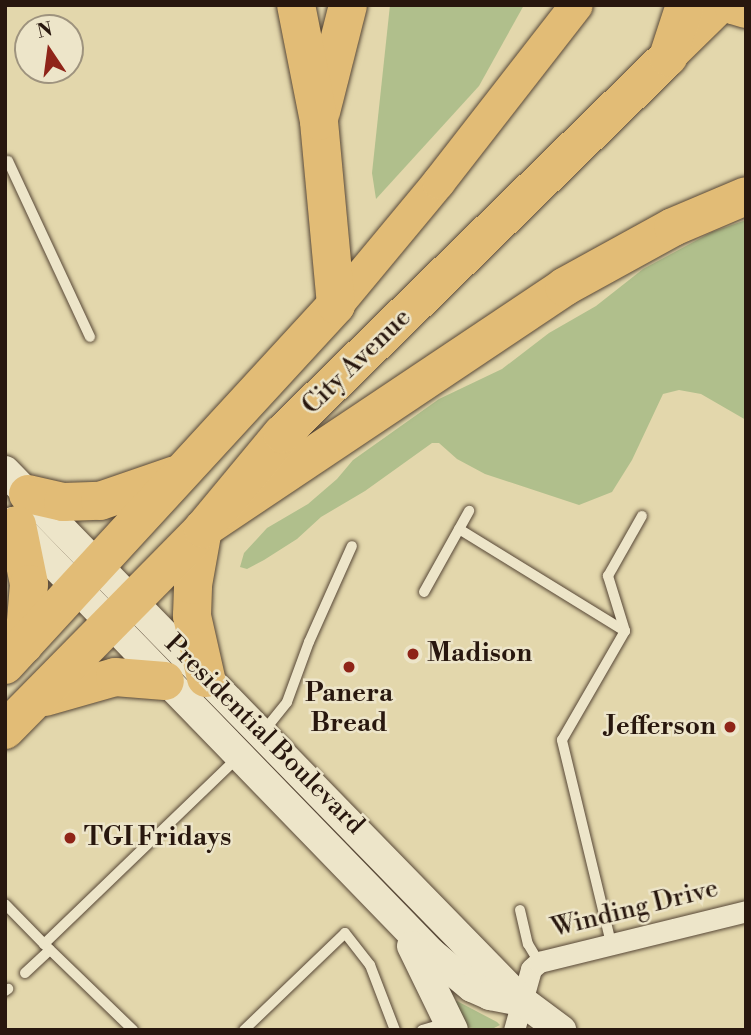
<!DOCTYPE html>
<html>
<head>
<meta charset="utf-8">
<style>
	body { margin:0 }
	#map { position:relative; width:751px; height:1035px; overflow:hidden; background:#e3d7ac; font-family:"Libre Bodoni",serif }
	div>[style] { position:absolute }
	.green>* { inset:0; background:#b0bf8c }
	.roads { filter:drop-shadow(0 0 2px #574736) drop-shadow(0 0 2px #574736) }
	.lane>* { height:10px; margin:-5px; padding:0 5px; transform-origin:5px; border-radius:5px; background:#ede5c9 }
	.street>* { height:21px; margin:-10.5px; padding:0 10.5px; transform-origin:10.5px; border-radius:10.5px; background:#ede5c9 }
	.secondary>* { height:30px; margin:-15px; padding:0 15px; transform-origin:15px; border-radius:15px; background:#ede5c9 }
	.primary>* { height:33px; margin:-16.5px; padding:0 16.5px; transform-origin:16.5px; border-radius:16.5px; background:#e2bc76 }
	.highway>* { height:38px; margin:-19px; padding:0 19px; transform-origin:19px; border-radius:19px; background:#e2bc76 }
	.dots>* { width:19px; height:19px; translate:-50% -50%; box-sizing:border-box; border:4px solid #ede5c9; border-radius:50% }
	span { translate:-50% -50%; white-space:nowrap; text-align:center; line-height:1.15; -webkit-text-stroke:5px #ede5c9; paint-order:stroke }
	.street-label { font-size:26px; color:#28170e }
	.poi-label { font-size:26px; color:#28170e; font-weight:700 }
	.left { translate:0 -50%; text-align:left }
	.right { translate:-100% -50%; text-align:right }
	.frame { position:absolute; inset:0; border:7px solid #28170e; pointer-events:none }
	.north { position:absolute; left:14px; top:14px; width:70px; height:70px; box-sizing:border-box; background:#ede5c9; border:2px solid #9e937e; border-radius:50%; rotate:347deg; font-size:19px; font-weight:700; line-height:28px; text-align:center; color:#28170e }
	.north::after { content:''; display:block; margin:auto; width:24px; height:32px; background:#8f2418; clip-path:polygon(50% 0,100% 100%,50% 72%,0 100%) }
</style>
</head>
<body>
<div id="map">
	<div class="green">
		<div style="clip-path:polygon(390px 5px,524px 5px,479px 86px,376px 199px,372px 173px)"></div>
		<div style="clip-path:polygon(746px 220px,746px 420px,701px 394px,679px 390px,663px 394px,632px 460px,612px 492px,579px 505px,485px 474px,457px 459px,439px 443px,432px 443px,365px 491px,321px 517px,297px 539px,264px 560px,247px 569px,240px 567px,244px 553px,267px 528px,308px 504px,337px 479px,353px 460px,439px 399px,502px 369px,549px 333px,596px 306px,643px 269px,712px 232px)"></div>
		<div style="clip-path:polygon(457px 1001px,497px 1022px,500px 1025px,490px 1030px,465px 1027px,450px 1003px)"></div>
	</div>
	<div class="roads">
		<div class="lane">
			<div style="left:8px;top:161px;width:194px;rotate:65deg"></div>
			<div style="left:459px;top:529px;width:195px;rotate:31.6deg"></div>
			<div style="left:424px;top:592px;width:93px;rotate:-60.9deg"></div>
			<div style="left:263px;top:732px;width:38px;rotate:-51deg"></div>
			<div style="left:287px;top:702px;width:64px;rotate:-69.9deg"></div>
			<div style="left:309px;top:642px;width:105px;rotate:-65.9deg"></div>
			<div style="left:5px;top:904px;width:56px;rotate:45.7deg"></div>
			<div style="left:44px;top:944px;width:268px;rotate:-43.9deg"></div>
			<div style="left:520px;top:910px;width:35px;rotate:77deg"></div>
			<div style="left:528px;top:944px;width:21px;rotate:59deg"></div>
			<div style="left:611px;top:943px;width:209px;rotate:-103.6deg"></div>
			<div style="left:562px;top:740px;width:126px;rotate:-60deg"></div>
			<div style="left:625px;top:631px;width:58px;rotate:-107.2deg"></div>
			<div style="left:608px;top:576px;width:69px;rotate:-60.5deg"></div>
			<div style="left:44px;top:944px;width:124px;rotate:44deg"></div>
			<div style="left:25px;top:973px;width:34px;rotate:-43deg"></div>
			<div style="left:5px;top:991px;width:4px;rotate:-34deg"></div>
			<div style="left:244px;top:1030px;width:140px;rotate:-43.8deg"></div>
			<div style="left:345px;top:933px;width:41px;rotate:52deg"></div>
			<div style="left:370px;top:965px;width:70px;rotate:69deg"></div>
			<div style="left:422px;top:1030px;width:26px;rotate:-16deg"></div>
		</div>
		<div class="street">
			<div style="left:514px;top:1030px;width:63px;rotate:-74.4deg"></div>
			<div style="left:531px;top:969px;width:11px;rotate:-41deg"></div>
			<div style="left:539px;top:962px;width:213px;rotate:-13.8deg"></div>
		</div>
		<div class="secondary">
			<div style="left:5px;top:471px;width:740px;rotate:45.71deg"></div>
			<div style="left:522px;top:1001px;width:49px;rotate:36.6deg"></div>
			<div style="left:13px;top:522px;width:600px;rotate:45.88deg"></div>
			<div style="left:431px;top:953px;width:53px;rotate:39.7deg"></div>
			<div style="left:472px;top:987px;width:20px;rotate:24deg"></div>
			<div style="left:490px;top:995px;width:33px;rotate:11deg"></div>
			<div style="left:412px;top:946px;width:93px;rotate:64deg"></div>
		</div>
		<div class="primary">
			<div style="left:668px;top:57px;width:74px;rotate:-44.5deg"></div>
			<div style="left:336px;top:305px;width:160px;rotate:-50.3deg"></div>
			<div style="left:438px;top:182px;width:224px;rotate:-52.1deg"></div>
		</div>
		<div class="highway">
			<div style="left:733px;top:5px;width:14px;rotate:17deg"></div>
			<div style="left:321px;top:112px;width:110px;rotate:-75.8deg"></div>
			<div style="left:28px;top:494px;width:36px;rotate:13deg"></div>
			<div style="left:63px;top:502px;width:37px;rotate:-2deg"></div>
			<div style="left:100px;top:501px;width:79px;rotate:-19.1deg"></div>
			<div style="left:17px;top:525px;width:60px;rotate:78.5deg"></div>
			<div style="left:29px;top:584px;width:61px;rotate:94.7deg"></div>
			<div style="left:5px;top:665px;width:489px;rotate:-47.4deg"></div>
			<div style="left:336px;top:305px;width:185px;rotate:-95.3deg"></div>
			<div style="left:319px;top:121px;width:118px;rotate:-101.2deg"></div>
			<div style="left:206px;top:678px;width:64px;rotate:-102.7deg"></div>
			<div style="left:192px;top:616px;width:31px;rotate:-88deg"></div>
			<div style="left:193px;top:585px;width:57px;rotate:-79.9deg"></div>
			<div style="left:203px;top:529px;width:435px;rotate:-33.8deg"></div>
			<div style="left:564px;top:287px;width:124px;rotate:-28.8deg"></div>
			<div style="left:673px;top:227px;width:79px;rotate:-23deg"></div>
			<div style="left:45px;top:697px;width:73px;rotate:-15.9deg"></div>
			<div style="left:115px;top:677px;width:50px;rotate:4.6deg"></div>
			<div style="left:5px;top:730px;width:282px;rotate:-45.4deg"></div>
			<div style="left:203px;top:529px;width:124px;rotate:-50.3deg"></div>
			<div style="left:282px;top:434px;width:540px;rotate:-44.32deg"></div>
			<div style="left:668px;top:57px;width:55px;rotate:-71.9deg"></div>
		</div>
	</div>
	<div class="dots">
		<div style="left:413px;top:654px;background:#8f2418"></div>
		<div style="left:349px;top:667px;background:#8f2418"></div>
		<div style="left:730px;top:727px;background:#8f2418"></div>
		<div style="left:70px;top:838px;background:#8f2418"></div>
	</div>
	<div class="street-label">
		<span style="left:357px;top:362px;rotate:-44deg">City Avenue</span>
		<span style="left:264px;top:735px;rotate:45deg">Presidential Boulevard</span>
		<span style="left:635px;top:909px;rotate:-14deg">Winding Drive</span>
	</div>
	<div class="poi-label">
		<span class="left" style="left:427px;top:654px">Madison</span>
		<span style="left:349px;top:709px">Panera<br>Bread</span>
		<span class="right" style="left:716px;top:727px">Jefferson</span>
		<span class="left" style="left:84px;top:838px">TGI Fridays</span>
	</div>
	<div class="frame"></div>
	<div class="north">N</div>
</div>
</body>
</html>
